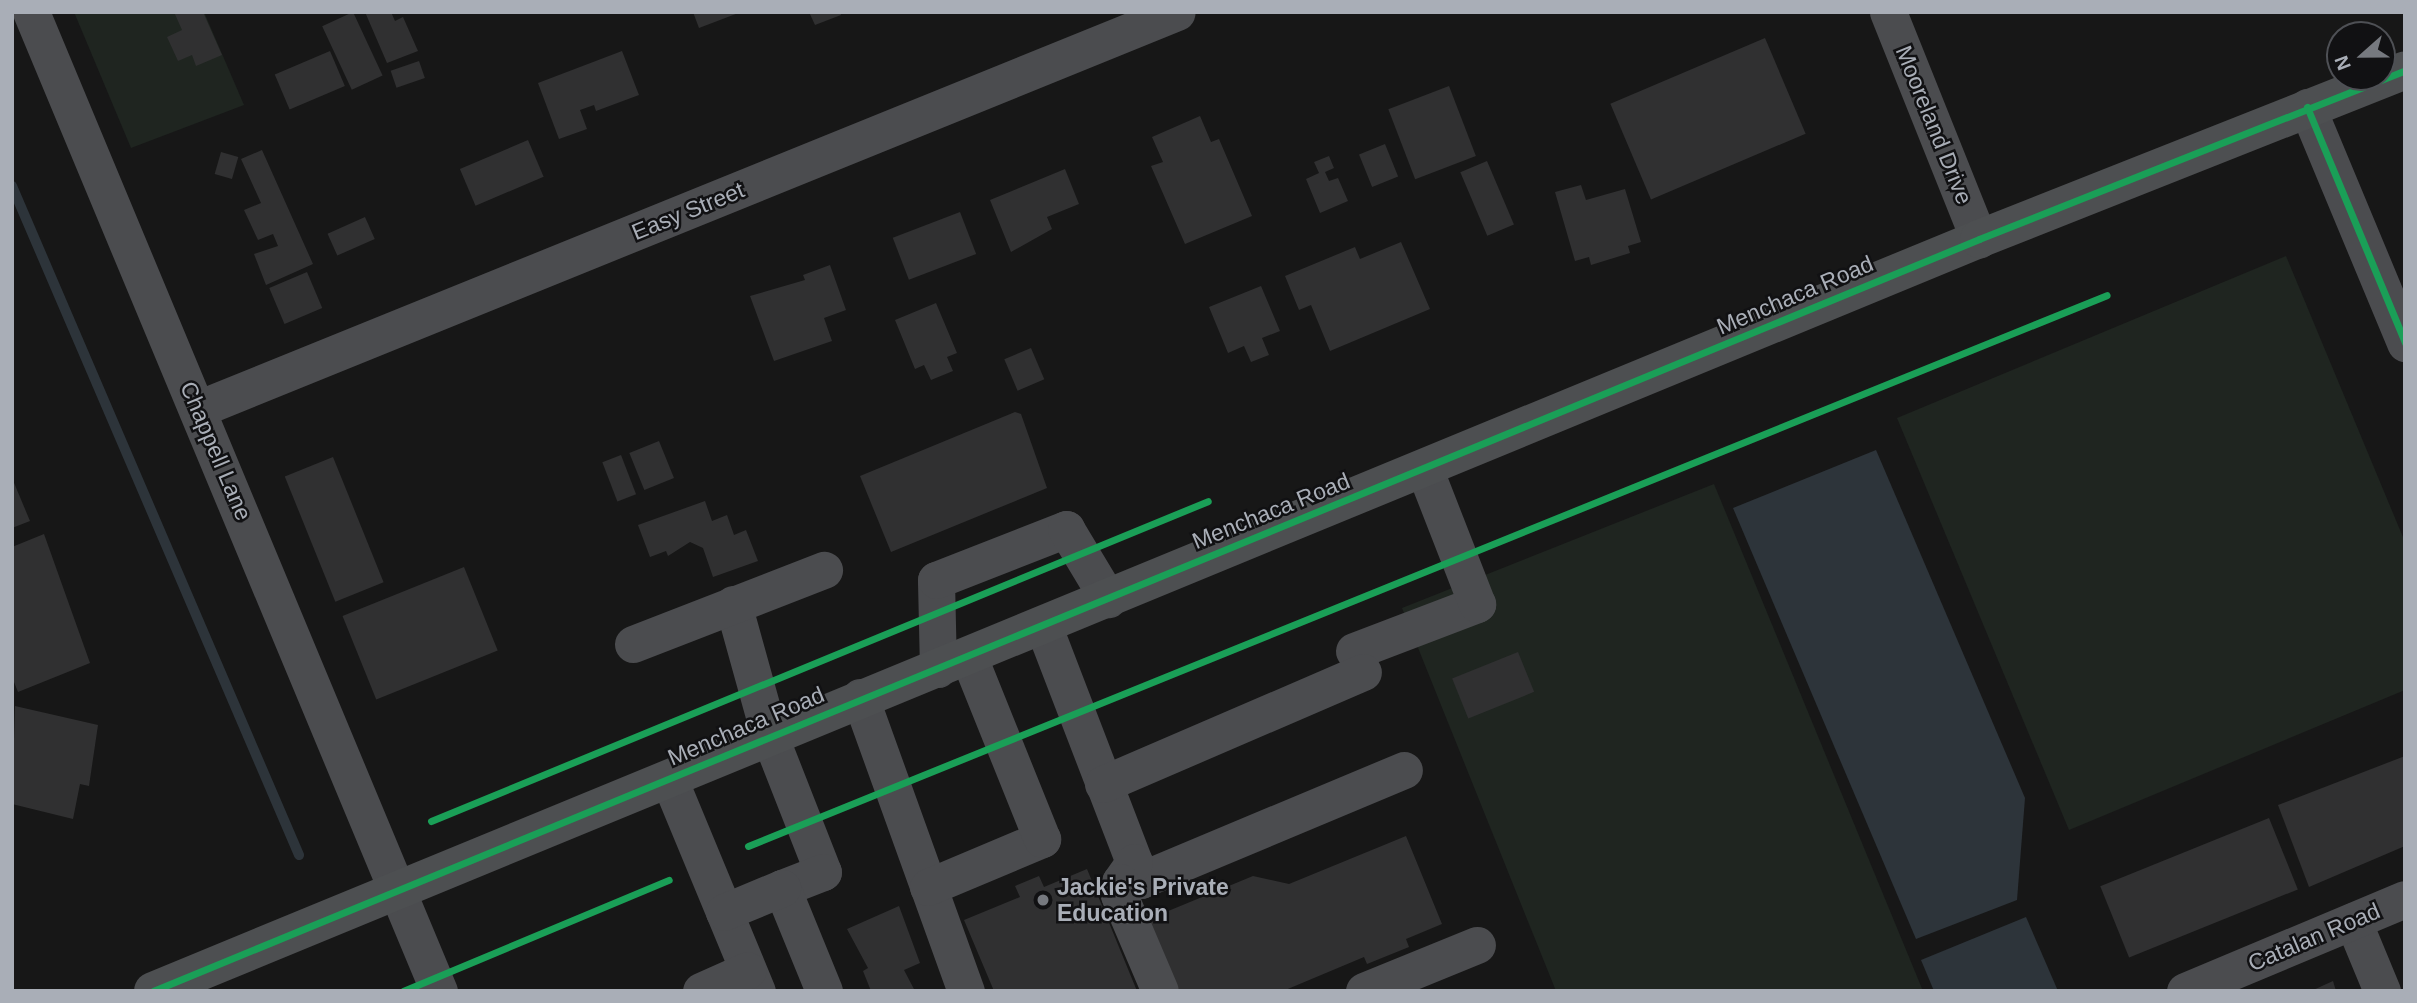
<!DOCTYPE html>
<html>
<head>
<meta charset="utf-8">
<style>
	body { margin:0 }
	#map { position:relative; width:2417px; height:1003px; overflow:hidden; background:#171717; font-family:Helvetica,sans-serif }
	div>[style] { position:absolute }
	.green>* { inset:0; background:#1f2520 }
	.water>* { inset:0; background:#2d343a }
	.stream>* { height:10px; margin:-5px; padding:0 5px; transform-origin:5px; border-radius:5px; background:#2d343a }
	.building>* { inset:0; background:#303031; transform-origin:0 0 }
	.minor>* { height:37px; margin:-18.5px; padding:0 18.5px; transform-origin:18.5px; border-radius:18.5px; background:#4b4c4f }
	.major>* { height:38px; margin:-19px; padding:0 19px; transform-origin:19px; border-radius:19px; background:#4d4f51 }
	.cycleway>* { height:7px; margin:-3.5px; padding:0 3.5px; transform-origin:3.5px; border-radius:3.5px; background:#1a9f57 }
	.dots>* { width:19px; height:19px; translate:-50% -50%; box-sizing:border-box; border:4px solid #111113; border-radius:50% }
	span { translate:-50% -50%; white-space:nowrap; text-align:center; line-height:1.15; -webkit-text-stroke:5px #111113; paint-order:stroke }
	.street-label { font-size:23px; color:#a9aeb7 }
	.poi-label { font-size:23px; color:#a9aeb7; font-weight:700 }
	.left { translate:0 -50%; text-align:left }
	.frame { position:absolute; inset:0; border:14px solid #a9aeb7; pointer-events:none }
	.north { position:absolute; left:2326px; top:21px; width:70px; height:70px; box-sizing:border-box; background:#111113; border:2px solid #4e5055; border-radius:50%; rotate:249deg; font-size:19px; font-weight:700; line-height:28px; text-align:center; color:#a9aeb7 }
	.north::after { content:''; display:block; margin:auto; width:24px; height:32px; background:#76797f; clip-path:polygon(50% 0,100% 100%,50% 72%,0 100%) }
</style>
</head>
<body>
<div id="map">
	<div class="green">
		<div style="clip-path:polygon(74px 12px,204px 12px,244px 105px,131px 148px)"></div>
		<div style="clip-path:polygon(2286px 256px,2405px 542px,2405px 690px,2069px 830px,1897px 418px)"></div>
		<div style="clip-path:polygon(1714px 484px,1923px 991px,1556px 991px,1402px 608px)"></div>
	</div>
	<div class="water">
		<div style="clip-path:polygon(1876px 450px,2025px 798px,2017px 900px,1916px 939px,1733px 508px)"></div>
		<div style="clip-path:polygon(2026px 917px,2058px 991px,1934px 991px,1921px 960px)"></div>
	</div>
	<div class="stream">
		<div style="left:12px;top:186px;width:728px;rotate:66.78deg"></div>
	</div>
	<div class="building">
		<div style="clip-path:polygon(174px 12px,203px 12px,222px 55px,196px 66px,192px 55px,178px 61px,167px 37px,182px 30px)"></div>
		<div style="left:353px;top:12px;width:70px;height:34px;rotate:65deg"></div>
		<div style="clip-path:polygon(365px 12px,391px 12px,395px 21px,403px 17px,418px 51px,387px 63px)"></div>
		<div style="clip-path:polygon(693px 12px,741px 12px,699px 28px)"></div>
		<div style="clip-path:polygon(809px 12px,840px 12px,841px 15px,815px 25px)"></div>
		<div style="left:1765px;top:38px;width:104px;height:168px;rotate:67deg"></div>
		<div style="left:330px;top:51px;width:38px;height:60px;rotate:67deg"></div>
		<div style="clip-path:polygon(622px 51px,639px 95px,596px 111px,594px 105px,580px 110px,587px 129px,559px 139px,538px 83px)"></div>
		<div style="left:419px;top:61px;width:18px;height:30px;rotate:71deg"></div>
		<div style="left:1449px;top:86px;width:75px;height:65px;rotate:69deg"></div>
		<div style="clip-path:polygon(1200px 116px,1211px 142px,1219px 139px,1252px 216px,1185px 244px,1151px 166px,1163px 162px,1152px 137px)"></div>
		<div style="left:528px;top:140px;width:40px;height:74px;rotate:67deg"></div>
		<div style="left:1385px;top:144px;width:35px;height:28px;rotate:68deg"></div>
		<div style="clip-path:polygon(262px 150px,313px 264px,266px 285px,254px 254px,278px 246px,273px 234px,258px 240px,244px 210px,261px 203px,241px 159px)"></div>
		<div style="left:221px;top:152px;width:18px;height:23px;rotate:16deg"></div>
		<div style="clip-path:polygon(1329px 156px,1334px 168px,1325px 172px,1329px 181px,1338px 178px,1348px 201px,1320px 213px,1306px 179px,1319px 173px,1314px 162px)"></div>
		<div style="left:1487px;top:161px;width:69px;height:29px;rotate:67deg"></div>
		<div style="clip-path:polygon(1065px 169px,1079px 204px,1047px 217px,1052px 229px,1011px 252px,990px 200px)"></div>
		<div style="clip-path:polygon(1581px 185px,1586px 200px,1625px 189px,1641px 242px,1628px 246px,1630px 253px,1591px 265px,1589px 257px,1575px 261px,1555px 192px)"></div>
		<div style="left:960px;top:212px;width:45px;height:72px;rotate:69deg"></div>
		<div style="left:365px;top:217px;width:24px;height:41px;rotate:66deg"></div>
		<div style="clip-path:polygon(1401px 242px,1430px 309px,1330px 351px,1311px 305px,1299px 310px,1285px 276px,1355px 247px,1360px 259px)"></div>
		<div style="clip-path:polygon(830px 265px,846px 310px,824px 318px,832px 341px,774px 361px,750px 296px,805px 280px,803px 275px)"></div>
		<div style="left:307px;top:272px;width:39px;height:41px;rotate:67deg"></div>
		<div style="clip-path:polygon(1261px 286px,1280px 331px,1262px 338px,1269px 355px,1251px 362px,1244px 346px,1228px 353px,1209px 307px)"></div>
		<div style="clip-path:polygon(936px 303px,957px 353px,947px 357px,953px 371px,931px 380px,924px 365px,915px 369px,895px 320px)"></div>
		<div style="left:1031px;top:348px;width:34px;height:29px;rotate:67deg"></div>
		<div style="clip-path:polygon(1015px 412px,1021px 414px,1047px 488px,891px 552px,860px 476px)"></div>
		<div style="left:659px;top:441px;width:40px;height:32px;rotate:68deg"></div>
		<div style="left:621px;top:455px;width:42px;height:20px;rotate:69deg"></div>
		<div style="left:333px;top:457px;width:135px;height:52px;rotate:68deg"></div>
		<div style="clip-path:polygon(12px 478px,30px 521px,12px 528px)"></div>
		<div style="clip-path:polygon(705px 501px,712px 521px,727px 515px,734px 535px,746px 530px,758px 561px,713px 577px,703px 548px,690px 542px,668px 556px,666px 551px,650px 557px,638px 525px)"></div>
		<div style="clip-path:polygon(44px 534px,90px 663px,18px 692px,12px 677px,12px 547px)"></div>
		<div style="left:464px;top:567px;width:90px;height:131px;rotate:68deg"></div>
		<div style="left:1518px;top:652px;width:43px;height:71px;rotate:68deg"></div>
		<div style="clip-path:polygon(15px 706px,98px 725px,89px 786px,80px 784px,73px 819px,12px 804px)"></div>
		<div style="clip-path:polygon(2405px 756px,2405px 846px,2309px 887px,2278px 805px)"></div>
		<div style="left:2269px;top:818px;width:77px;height:182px;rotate:68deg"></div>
		<div style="clip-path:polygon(1406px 836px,1442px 924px,1406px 939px,1409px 947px,1367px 964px,1364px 957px,1283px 991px,1173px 991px,1144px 921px,1253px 876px,1289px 884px)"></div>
		<div style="clip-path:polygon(1087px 869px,1137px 991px,994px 991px,964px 920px,1020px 897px,1015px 886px,1039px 876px,1044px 887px)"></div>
		<div style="clip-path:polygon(899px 906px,920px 963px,904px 970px,915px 991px,871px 991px,863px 971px,868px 968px,847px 929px)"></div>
		<div style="clip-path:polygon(2333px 981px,2336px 991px,2311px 991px)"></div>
	</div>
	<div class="minor">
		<div style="left:31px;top:12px;width:1061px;rotate:67.38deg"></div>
		<div style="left:1888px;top:12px;width:245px;rotate:68.2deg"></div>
		<div style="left:2307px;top:107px;width:256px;rotate:67.4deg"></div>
		<div style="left:198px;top:409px;width:1056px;rotate:-22.07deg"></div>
		<div style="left:733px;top:604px;width:138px;rotate:74.5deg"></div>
		<div style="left:770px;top:737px;width:145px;rotate:68.6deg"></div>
		<div style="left:823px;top:872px;width:44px;rotate:158.7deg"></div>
		<div style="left:782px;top:888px;width:111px;rotate:67.8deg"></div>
		<div style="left:1043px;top:625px;width:273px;rotate:69deg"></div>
		<div style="left:1141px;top:880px;width:285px;rotate:-22.7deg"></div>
		<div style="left:633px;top:644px;width:205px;rotate:-21.2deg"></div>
		<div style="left:1354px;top:651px;width:132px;rotate:-20.9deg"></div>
		<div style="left:1477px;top:604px;width:146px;rotate:-111.3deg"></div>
		<div style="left:938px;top:669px;width:89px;rotate:-91.3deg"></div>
		<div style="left:936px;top:580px;width:140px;rotate:-21.4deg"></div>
		<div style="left:1066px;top:529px;width:82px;rotate:59deg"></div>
		<div style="left:860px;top:697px;width:313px;rotate:70.2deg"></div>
		<div style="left:669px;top:779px;width:230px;rotate:67.5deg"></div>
		<div style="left:1103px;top:784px;width:283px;rotate:-23.3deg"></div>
		<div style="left:1134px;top:862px;width:24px;rotate:125deg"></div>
		<div style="left:1120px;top:882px;width:13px;rotate:94deg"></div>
		<div style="left:1119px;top:895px;width:104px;rotate:66.9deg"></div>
		<div style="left:928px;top:887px;width:124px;rotate:-22.8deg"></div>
		<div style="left:1042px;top:839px;width:196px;rotate:-111.9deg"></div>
		<div style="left:724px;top:912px;width:63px;rotate:-22.5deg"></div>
		<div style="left:2353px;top:921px;width:76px;rotate:67.5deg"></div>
		<div style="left:701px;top:991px;width:51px;rotate:-24.1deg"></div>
		<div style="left:1364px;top:991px;width:122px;rotate:-22.2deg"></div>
		<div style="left:2185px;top:991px;width:238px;rotate:-22.7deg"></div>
	</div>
	<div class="major">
		<div style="left:153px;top:991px;width:1975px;rotate:-22.38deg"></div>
		<div style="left:1979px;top:239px;width:458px;rotate:-21.6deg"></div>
	</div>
	<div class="cycleway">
		<div style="left:2307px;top:107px;width:256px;rotate:67.4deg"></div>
		<div style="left:431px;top:821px;width:840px;rotate:-22.38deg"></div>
		<div style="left:748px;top:846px;width:1466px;rotate:-22.07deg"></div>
		<div style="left:153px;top:991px;width:1975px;rotate:-22.38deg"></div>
		<div style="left:1979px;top:239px;width:458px;rotate:-21.6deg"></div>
		<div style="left:403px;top:991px;width:288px;rotate:-22.7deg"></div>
	</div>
	<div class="dots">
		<div style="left:1043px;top:900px;background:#76797f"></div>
	</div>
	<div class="street-label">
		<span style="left:1934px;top:125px;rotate:68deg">Mooreland Drive</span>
		<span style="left:688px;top:211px;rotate:-22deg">Easy Street</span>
		<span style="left:1795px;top:295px;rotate:-23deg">Menchaca Road</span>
		<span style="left:216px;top:451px;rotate:67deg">Chappell Lane</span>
		<span style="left:1271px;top:511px;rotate:-22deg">Menchaca Road</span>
		<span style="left:746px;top:726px;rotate:-23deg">Menchaca Road</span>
		<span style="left:2314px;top:937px;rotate:-23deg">Catalan Road</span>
	</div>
	<div class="poi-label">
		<span class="left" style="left:1057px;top:900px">Jackie's Private<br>Education</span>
	</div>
	<div class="frame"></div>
	<div class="north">N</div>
</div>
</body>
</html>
